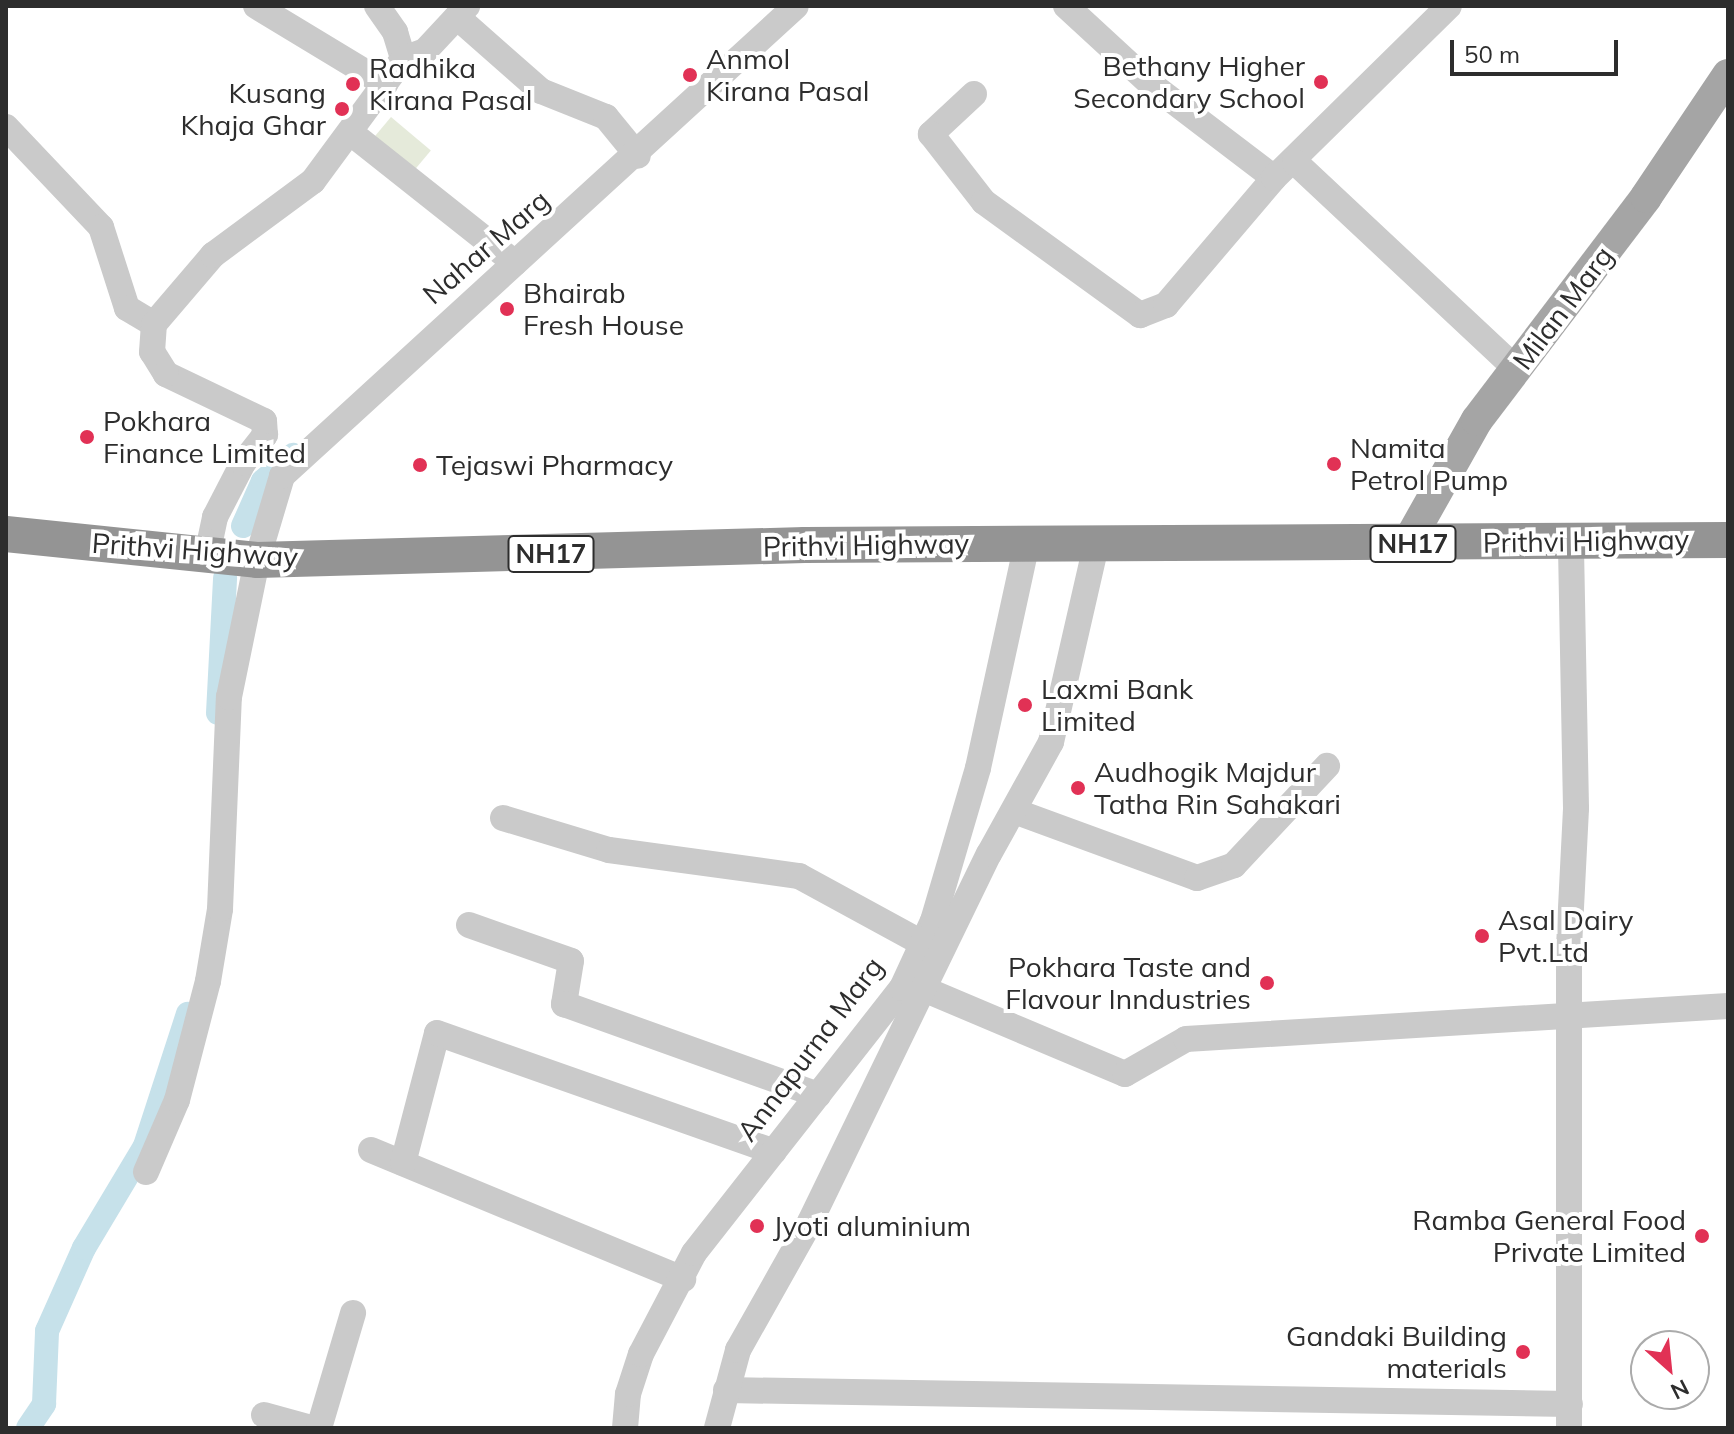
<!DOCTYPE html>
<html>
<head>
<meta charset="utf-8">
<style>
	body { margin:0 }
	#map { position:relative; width:1734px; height:1434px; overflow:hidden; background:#fff; font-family:Mulish,sans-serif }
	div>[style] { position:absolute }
	.green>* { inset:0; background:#e5eada; transform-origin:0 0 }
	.canal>* { height:24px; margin:-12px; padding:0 12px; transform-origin:12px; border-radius:12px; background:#c6e1ea }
	.minor>* { height:26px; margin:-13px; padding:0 13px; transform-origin:13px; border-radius:13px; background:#cacaca }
	.major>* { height:32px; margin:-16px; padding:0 16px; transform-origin:16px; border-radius:16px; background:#a5a5a5 }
	.highway>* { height:36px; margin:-18px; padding:0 18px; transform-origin:18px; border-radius:18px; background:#949494 }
	.dots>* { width:22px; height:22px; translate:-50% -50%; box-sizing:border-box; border:4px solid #fff; border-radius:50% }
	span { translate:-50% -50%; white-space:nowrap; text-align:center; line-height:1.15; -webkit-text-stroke:8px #fff; paint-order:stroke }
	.shield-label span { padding:2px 6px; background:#fff; border:2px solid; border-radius:6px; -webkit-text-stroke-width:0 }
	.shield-label { font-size:26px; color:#2d2d2d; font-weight:700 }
	.poi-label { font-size:28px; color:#2d2d2d }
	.left { translate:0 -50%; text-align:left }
	.right { translate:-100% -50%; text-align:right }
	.street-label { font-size:28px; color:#2d2d2d }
	.frame { position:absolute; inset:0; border:8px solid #2d2d2d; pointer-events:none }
	.north { position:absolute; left:1630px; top:1330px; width:80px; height:80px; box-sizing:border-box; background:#fff; border:2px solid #ababab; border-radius:50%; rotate:153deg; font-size:22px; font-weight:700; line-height:32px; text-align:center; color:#2d2d2d }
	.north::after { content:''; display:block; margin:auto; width:28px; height:36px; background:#e13155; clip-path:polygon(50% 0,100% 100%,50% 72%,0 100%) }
	.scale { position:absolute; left:1450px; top:40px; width:168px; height:36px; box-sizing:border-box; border:4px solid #2d2d2d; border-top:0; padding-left:10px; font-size:24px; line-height:28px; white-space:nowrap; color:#2d2d2d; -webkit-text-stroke:6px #fff; paint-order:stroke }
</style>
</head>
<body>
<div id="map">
	<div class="green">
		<div style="left:391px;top:117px;width:52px;height:29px;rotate:40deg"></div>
	</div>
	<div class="canal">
		<div style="left:243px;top:526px;width:49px;rotate:-66deg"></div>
		<div style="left:263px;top:481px;width:40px;rotate:-41deg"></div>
		<div style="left:218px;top:713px;width:135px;rotate:-87deg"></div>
		<div style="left:28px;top:1428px;width:29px;rotate:-56deg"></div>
		<div style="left:44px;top:1404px;width:73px;rotate:-87.6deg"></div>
		<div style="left:47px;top:1331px;width:91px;rotate:-66deg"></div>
		<div style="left:84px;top:1248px;width:119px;rotate:-59.1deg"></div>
		<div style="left:145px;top:1146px;width:139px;rotate:-72deg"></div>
	</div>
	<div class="minor">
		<div style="left:256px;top:6px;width:151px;rotate:31.2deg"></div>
		<div style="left:377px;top:6px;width:32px;rotate:55deg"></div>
		<div style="left:395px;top:32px;width:28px;rotate:73deg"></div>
		<div style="left:1066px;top:6px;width:117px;rotate:42.6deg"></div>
		<div style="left:1152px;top:85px;width:153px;rotate:37.3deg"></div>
		<div style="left:457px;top:17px;width:112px;rotate:41.4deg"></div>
		<div style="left:541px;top:91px;width:70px;rotate:21.8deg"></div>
		<div style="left:606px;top:117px;width:50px;rotate:50.6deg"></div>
		<div style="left:974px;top:94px;width:59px;rotate:137.1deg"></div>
		<div style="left:931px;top:134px;width:86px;rotate:52.1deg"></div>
		<div style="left:984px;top:202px;width:193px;rotate:35.9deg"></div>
		<div style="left:1140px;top:315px;width:28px;rotate:-21deg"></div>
		<div style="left:1166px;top:305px;width:167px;rotate:-49.6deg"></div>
		<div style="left:1274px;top:178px;width:245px;rotate:-44.5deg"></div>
		<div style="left:6px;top:127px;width:138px;rotate:46.5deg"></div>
		<div style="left:101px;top:227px;width:85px;rotate:72.2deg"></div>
		<div style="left:127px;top:308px;width:31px;rotate:31deg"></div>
		<div style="left:351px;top:133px;width:209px;rotate:38.4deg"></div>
		<div style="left:1295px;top:162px;width:304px;rotate:43.1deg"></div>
		<div style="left:207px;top:555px;width:39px;rotate:-78deg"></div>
		<div style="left:215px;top:517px;width:61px;rotate:-62.6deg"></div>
		<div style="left:243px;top:463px;width:36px;rotate:-52deg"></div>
		<div style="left:265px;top:435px;width:14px;rotate:-94deg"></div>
		<div style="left:264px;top:421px;width:109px;rotate:-154.4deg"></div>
		<div style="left:166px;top:374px;width:26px;rotate:-122deg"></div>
		<div style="left:152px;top:352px;width:28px;rotate:-86deg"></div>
		<div style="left:154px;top:324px;width:91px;rotate:-49.5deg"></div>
		<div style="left:213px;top:255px;width:124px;rotate:-36.5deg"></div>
		<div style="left:313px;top:181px;width:152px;rotate:-53.6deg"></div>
		<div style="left:403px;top:59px;width:23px;rotate:-20deg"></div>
		<div style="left:425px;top:51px;width:62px;rotate:-47deg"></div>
		<div style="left:1014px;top:811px;width:195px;rotate:20.1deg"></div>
		<div style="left:1197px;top:878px;width:39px;rotate:-19deg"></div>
		<div style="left:1234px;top:865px;width:136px;rotate:-46.8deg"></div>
		<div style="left:503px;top:818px;width:111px;rotate:16.8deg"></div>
		<div style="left:609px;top:850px;width:192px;rotate:7.8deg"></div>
		<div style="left:799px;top:876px;width:140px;rotate:28.6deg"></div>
		<div style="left:469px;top:925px;width:108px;rotate:19.4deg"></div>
		<div style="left:571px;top:961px;width:44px;rotate:99.2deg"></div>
		<div style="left:564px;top:1004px;width:270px;rotate:19.7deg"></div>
		<div style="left:926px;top:990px;width:216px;rotate:22.9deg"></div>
		<div style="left:1125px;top:1074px;width:70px;rotate:-29.8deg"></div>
		<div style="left:1186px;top:1039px;width:543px;rotate:-3.48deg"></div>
		<div style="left:371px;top:1150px;width:338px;rotate:22.5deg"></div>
		<div style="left:403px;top:1163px;width:134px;rotate:-75.3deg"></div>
		<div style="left:437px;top:1033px;width:357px;rotate:19.4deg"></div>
		<div style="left:146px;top:1172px;width:78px;rotate:-66.7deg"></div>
		<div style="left:177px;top:1100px;width:123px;rotate:-75.4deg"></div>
		<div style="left:208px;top:981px;width:73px;rotate:-80.5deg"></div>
		<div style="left:220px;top:909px;width:212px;rotate:-87.6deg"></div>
		<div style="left:229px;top:697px;width:140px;rotate:-78.4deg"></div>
		<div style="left:257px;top:560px;width:88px;rotate:-73.4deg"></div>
		<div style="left:282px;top:476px;width:696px;rotate:-42.44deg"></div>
		<div style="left:726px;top:1390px;width:844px;rotate:0.95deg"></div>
		<div style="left:264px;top:1415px;width:49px;rotate:15.5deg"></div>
		<div style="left:319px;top:1428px;width:120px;rotate:-73.5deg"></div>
		<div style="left:625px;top:1428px;width:34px;rotate:-85deg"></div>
		<div style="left:628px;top:1394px;width:42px;rotate:-72deg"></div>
		<div style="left:641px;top:1354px;width:114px;rotate:-62.3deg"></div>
		<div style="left:694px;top:1253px;width:337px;rotate:-51.9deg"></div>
		<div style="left:902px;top:988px;width:74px;rotate:-65.2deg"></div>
		<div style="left:933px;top:921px;width:159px;rotate:-73.6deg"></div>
		<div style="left:978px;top:768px;width:230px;rotate:-77.7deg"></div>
		<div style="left:717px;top:1428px;width:81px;rotate:-74.9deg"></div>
		<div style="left:738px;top:1350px;width:147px;rotate:-60.6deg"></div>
		<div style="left:810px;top:1222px;width:409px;rotate:-64.1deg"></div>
		<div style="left:989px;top:854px;width:128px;rotate:-61deg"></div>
		<div style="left:1051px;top:742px;width:206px;rotate:-77.1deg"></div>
		<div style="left:1569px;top:1428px;width:481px;rotate:-90deg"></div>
		<div style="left:1569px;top:947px;width:139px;rotate:-87.1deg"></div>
		<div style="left:1576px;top:808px;width:268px;rotate:-91.1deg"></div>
	</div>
	<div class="major">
		<div style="left:1407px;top:544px;width:142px;rotate:-60.6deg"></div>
		<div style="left:1477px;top:420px;width:280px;rotate:-52.8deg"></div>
		<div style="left:1646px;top:197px;width:147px;rotate:-56.1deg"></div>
	</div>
	<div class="highway">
		<div style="left:6px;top:534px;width:252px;rotate:5.9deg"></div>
		<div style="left:257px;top:560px;width:548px;rotate:-1.57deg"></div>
		<div style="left:805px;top:545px;width:923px;rotate:-0.31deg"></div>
	</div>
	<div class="dots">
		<div style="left:690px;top:75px;background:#e13155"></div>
		<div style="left:1321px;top:82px;background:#e13155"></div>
		<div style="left:353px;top:84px;background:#e13155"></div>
		<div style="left:342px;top:109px;background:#e13155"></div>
		<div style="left:507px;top:309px;background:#e13155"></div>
		<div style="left:87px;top:437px;background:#e13155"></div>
		<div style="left:1334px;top:464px;background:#e13155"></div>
		<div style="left:420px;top:465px;background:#e13155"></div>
		<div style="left:1025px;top:705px;background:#e13155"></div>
		<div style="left:1078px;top:788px;background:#e13155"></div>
		<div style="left:1482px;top:936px;background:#e13155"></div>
		<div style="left:1267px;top:983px;background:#e13155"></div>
		<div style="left:757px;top:1226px;background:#e13155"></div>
		<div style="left:1702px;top:1236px;background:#e13155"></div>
		<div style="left:1523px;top:1352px;background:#e13155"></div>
	</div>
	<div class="shield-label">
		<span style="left:1413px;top:544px">NH17</span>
		<span style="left:551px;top:554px">NH17</span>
	</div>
	<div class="poi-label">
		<span class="left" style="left:706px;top:75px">Anmol<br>Kirana Pasal</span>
		<span class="right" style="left:1305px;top:82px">Bethany Higher<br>Secondary School</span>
		<span class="left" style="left:369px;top:84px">Radhika<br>Kirana Pasal</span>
		<span class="right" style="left:326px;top:109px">Kusang<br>Khaja Ghar</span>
		<span class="left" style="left:523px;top:309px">Bhairab<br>Fresh House</span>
		<span class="left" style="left:103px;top:437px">Pokhara<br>Finance Limited</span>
		<span class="left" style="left:1350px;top:464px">Namita<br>Petrol Pump</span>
		<span class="left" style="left:436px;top:465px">Tejaswi Pharmacy</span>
		<span class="left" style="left:1041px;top:705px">Laxmi Bank<br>Limited</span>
		<span class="left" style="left:1094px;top:788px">Audhogik Majdur<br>Tatha Rin Sahakari</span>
		<span class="left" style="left:1498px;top:936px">Asal Dairy<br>Pvt.Ltd</span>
		<span class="right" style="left:1251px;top:983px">Pokhara Taste and<br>Flavour Inndustries</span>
		<span class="right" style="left:1686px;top:1236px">Ramba General Food<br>Private Limited</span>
		<span class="left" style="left:773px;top:1226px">Jyoti aluminium</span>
		<span class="right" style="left:1507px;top:1352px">Gandaki Building<br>materials</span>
	</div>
	<div class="street-label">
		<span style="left:486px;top:247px;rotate:-41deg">Nahar Marg</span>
		<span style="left:1563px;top:308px;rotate:-53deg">Milan Marg</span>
		<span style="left:1586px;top:541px;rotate:-1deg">Prithvi Highway</span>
		<span style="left:866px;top:545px;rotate:-1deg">Prithvi Highway</span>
		<span style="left:195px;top:550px;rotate:4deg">Prithvi Highway</span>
		<span style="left:810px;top:1049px;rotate:-53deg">Annapurna Marg</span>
	</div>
	<div class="frame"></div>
	<div class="north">N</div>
	<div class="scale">50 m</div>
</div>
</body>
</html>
